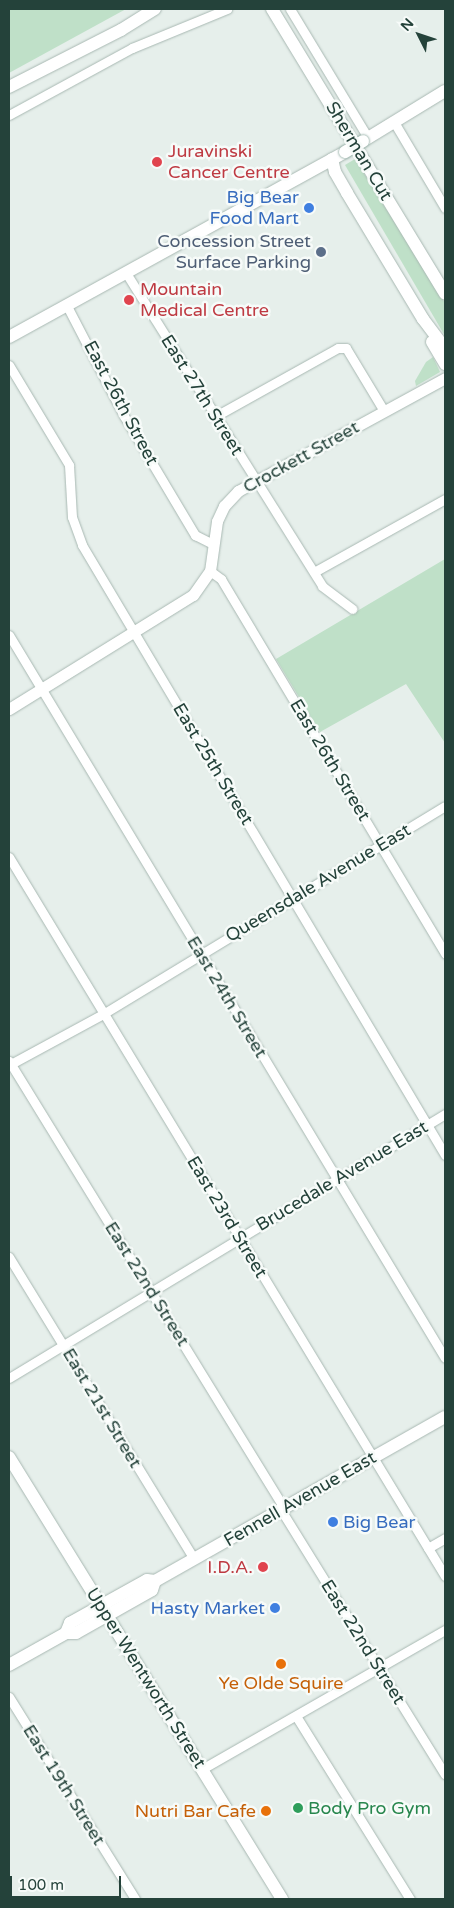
<!DOCTYPE html>
<html>
<head>
<meta charset="utf-8">
<style>
	body { margin:0 }
	#map { position:relative; width:454px; height:1908px; overflow:hidden; background:#e6efeb; font-family:"Varela Round",sans-serif }
	div>[style] { position:absolute }
	.green>* { inset:0; background:#bfe0c8 }
	.roads { filter:drop-shadow(0 0 1px #a8b8b2) drop-shadow(0 0 1px #a8b8b2) }
	.minor>* { height:9px; margin:-4.5px; padding:0 4.5px; transform-origin:4.5px; border-radius:4.5px; background:#fff }
	.tertiary>* { height:11px; margin:-5.5px; padding:0 5.5px; transform-origin:5.5px; border-radius:5.5px; background:#fff }
	.secondary>* { height:12px; margin:-6px; padding:0 6px; transform-origin:6px; border-radius:6px; background:#fff }
	.bridges { filter:drop-shadow(0 0 1px #a4bbb3) drop-shadow(0 0 1px #a4bbb3) }
	.secondary-bridge>* { height:12px; margin:-6px; padding:0 6px; transform-origin:6px; border-radius:6px; background:#fff }
	.dots>* { width:14px; height:14px; translate:-50% -50%; box-sizing:border-box; border:2px solid #f7fbf9; border-radius:50% }
	span { translate:-50% -50%; white-space:nowrap; text-align:center; line-height:1.15; -webkit-text-stroke:5px #f7fbf9; paint-order:stroke }
	.street-label { font-size:18px; color:#24423a }
	.health-label { font-size:18px; color:#be3a42 }
	.left { translate:0 -50%; text-align:left }
	.right { translate:-100% -50%; text-align:right }
	.shop-label { font-size:18px; color:#366cbe }
	.service-label { font-size:18px; color:#4e5e75 }
	.food-label { font-size:18px; color:#c56008 }
	.leisure-label { font-size:18px; color:#27864d }
	.frame { position:absolute; inset:0; border:10px solid #24423a; pointer-events:none }
	.north { position:absolute; left:394px; top:10px; width:50px; height:50px; -webkit-text-stroke:4px #f7fbf9; paint-order:stroke; rotate:311deg; font-size:14px; font-weight:700; line-height:20px; text-align:center; color:#24423a }
	.north::after { content:''; display:block; margin:auto; width:18px; height:22px; background:#24423a; clip-path:polygon(50% 0,100% 100%,50% 72%,0 100%) }
	.scale { position:absolute; left:10px; top:1876px; width:111px; height:22px; box-sizing:border-box; border:2px solid #24423a; border-top:0; padding-left:6px; font-size:15px; line-height:18px; white-space:nowrap; color:#24423a; -webkit-text-stroke:4px #f7fbf9; paint-order:stroke }
</style>
</head>
<body>
<div id="map">
	<div class="green">
		<div style="clip-path:polygon(9px 9px,126px 9px,9px 73px)"></div>
		<div style="clip-path:polygon(355px 159px,445px 303px,445px 336px,345px 165px)"></div>
		<div style="clip-path:polygon(433px 357px,440px 372px,416px 386px,415px 381px,426px 362px)"></div>
		<div style="clip-path:polygon(445px 559px,445px 743px,406px 684px,320px 732px,276px 659px)"></div>
	</div>
	<div class="roads">
		<div class="minor">
			<div style="left:290px;top:9px;width:151px;rotate:58.8deg"></div>
			<div style="left:9px;top:115px;width:140px;rotate:-28.6deg"></div>
			<div style="left:132px;top:48px;width:103px;rotate:-22.3deg"></div>
			<div style="left:394px;top:122px;width:100px;rotate:59.3deg"></div>
			<div style="left:126px;top:273px;width:369px;rotate:57.9deg"></div>
			<div style="left:322px;top:586px;width:38px;rotate:37deg"></div>
			<div style="left:67px;top:306px;width:124px;rotate:62.6deg"></div>
			<div style="left:124px;top:416px;width:139px;rotate:59.2deg"></div>
			<div style="left:195px;top:535px;width:20px;rotate:27deg"></div>
			<div style="left:9px;top:365px;width:117px;rotate:59deg"></div>
			<div style="left:69px;top:465px;width:52px;rotate:86.7deg"></div>
			<div style="left:72px;top:517px;width:30px;rotate:70deg"></div>
			<div style="left:82px;top:545px;width:710px;rotate:59.24deg"></div>
			<div style="left:214px;top:417px;width:142px;rotate:-29.1deg"></div>
			<div style="left:338px;top:348px;width:8px"></div>
			<div style="left:346px;top:348px;width:74px;rotate:58.9deg"></div>
			<div style="left:210px;top:571px;width:14px;rotate:36deg"></div>
			<div style="left:221px;top:579px;width:437px;rotate:59.1deg"></div>
			<div style="left:314px;top:572px;width:150px;rotate:-29.1deg"></div>
			<div style="left:9px;top:635px;width:844px;rotate:58.91deg"></div>
			<div style="left:9px;top:857px;width:841px;rotate:58.77deg"></div>
			<div style="left:9px;top:1061px;width:525px;rotate:58.4deg"></div>
			<div style="left:9px;top:1065px;width:107px;rotate:-28.5deg"></div>
			<div style="left:103px;top:1014px;width:400px;rotate:-31.3deg"></div>
			<div style="left:9px;top:1257px;width:354px;rotate:58.5deg"></div>
			<div style="left:9px;top:1378px;width:510px;rotate:-31.2deg"></div>
			<div style="left:281px;top:1510px;width:311px;rotate:58.2deg"></div>
			<div style="left:428px;top:1548px;width:20px;rotate:-30deg"></div>
			<div style="left:9px;top:1697px;width:238px;rotate:58deg"></div>
			<div style="left:296px;top:1716px;width:216px;rotate:58.1deg"></div>
			<div style="left:202px;top:1769px;width:280px;rotate:-29.8deg"></div>
		</div>
		<div class="tertiary">
			<div style="left:9px;top:709px;width:216px;rotate:-31.8deg"></div>
			<div style="left:193px;top:595px;width:29px;rotate:-55deg"></div>
			<div style="left:210px;top:571px;width:50px;rotate:-82deg"></div>
			<div style="left:217px;top:521px;width:17px;rotate:-65deg"></div>
			<div style="left:224px;top:506px;width:21px;rotate:-47deg"></div>
			<div style="left:238px;top:491px;width:236px;rotate:-28.6deg"></div>
		</div>
		<div class="secondary">
			<div style="left:272px;top:9px;width:333px;rotate:58.7deg"></div>
			<div style="left:9px;top:87px;width:126px;rotate:-27deg"></div>
			<div style="left:121px;top:30px;width:40px;rotate:-32deg"></div>
			<div style="left:363px;top:141px;width:96px;rotate:-31.4deg"></div>
			<div style="left:332px;top:159px;width:13px;rotate:77deg"></div>
			<div style="left:335px;top:172px;width:24px;rotate:60deg"></div>
			<div style="left:347px;top:193px;width:147px;rotate:58.9deg"></div>
			<div style="left:423px;top:319px;width:36px;rotate:53deg"></div>
			<div style="left:9px;top:337px;width:384px;rotate:-28.8deg"></div>
			<div style="left:432px;top:342px;width:26px;rotate:59deg"></div>
			<div style="left:9px;top:1457px;width:520px;rotate:58.3deg"></div>
			<div style="left:66px;top:1633px;width:11px;rotate:-68deg"></div>
			<div style="left:70px;top:1623px;width:37px;rotate:-29deg"></div>
			<div style="left:102px;top:1605px;width:51px;rotate:-29.1deg"></div>
			<div style="left:147px;top:1580px;width:8px;rotate:7deg"></div>
			<div style="left:9px;top:1665px;width:65px;rotate:-29.3deg"></div>
			<div style="left:66px;top:1633px;width:10px"></div>
			<div style="left:76px;top:1633px;width:87px;rotate:-29.5deg"></div>
			<div style="left:152px;top:1590px;width:9px;rotate:-72deg"></div>
			<div style="left:155px;top:1581px;width:333px;rotate:-29.5deg"></div>
		</div>
	</div>
	<div class="bridges">
		<div class="secondary-bridge">
			<div style="left:345px;top:152px;width:21px;rotate:-31deg"></div>
		</div>
	</div>
	<div class="dots">
		<div style="left:157px;top:162px;background:#e0444e"></div>
		<div style="left:309px;top:208px;background:#3f7fe0"></div>
		<div style="left:321px;top:252px;background:#5c6f8a"></div>
		<div style="left:129px;top:300px;background:#e0444e"></div>
		<div style="left:333px;top:1522px;background:#3f7fe0"></div>
		<div style="left:263px;top:1567px;background:#e0444e"></div>
		<div style="left:275px;top:1608px;background:#3f7fe0"></div>
		<div style="left:281px;top:1664px;background:#e8710a"></div>
		<div style="left:298px;top:1808px;background:#2e9e5b"></div>
		<div style="left:266px;top:1811px;background:#e8710a"></div>
	</div>
	<div class="street-label">
		<span style="left:359px;top:151px;rotate:59deg">Sherman Cut</span>
		<span style="left:202px;top:395px;rotate:58deg">East 27th Street</span>
		<span style="left:121px;top:403px;rotate:62deg">East 26th Street</span>
		<span style="left:301px;top:457px;rotate:-29deg">Crockett Street</span>
		<span style="left:330px;top:760px;rotate:59deg">East 26th Street</span>
		<span style="left:213px;top:764px;rotate:59deg">East 25th Street</span>
		<span style="left:318px;top:883px;rotate:-31deg">Queensdale Avenue East</span>
		<span style="left:227px;top:997px;rotate:59deg">East 24th Street</span>
		<span style="left:342px;top:1176px;rotate:-31deg">Brucedale Avenue East</span>
		<span style="left:227px;top:1217px;rotate:59deg">East 23rd Street</span>
		<span style="left:147px;top:1284px;rotate:58deg">East 22nd Street</span>
		<span style="left:102px;top:1408px;rotate:59deg">East 21st Street</span>
		<span style="left:300px;top:1499px;rotate:-30deg">Fennell Avenue East</span>
		<span style="left:363px;top:1642px;rotate:58deg">East 22nd Street</span>
		<span style="left:146px;top:1678px;rotate:58deg">Upper Wentworth Street</span>
		<span style="left:64px;top:1785px;rotate:58deg">East 19th Street</span>
	</div>
	<div class="health-label">
		<span class="left" style="left:168px;top:162px">Juravinski<br>Cancer Centre</span>
		<span class="left" style="left:140px;top:300px">Mountain<br>Medical Centre</span>
		<span class="right" style="left:253px;top:1567px">I.D.A.</span>
	</div>
	<div class="shop-label">
		<span class="right" style="left:299px;top:208px">Big Bear<br>Food Mart</span>
		<span class="left" style="left:343px;top:1522px">Big Bear</span>
		<span class="right" style="left:265px;top:1608px">Hasty Market</span>
	</div>
	<div class="service-label">
		<span class="right" style="left:311px;top:252px">Concession Street<br>Surface Parking</span>
	</div>
	<div class="food-label">
		<span style="left:281px;top:1683px">Ye Olde Squire</span>
		<span class="right" style="left:256px;top:1811px">Nutri Bar Cafe</span>
	</div>
	<div class="leisure-label">
		<span class="left" style="left:308px;top:1808px">Body Pro Gym</span>
	</div>
	<div class="frame"></div>
	<div class="north">N</div>
	<div class="scale">100 m</div>
</div>
</body>
</html>
